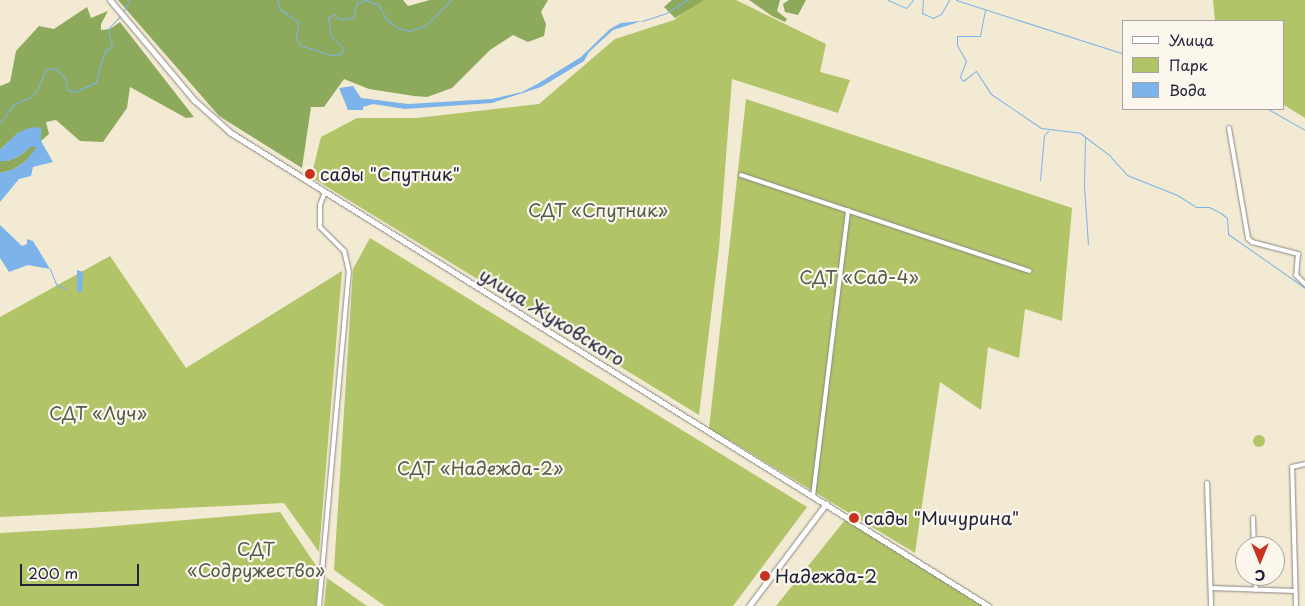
<!DOCTYPE html>
<html>
<head>
<meta charset="utf-8">
<style>
	body { margin:0 }
	#map { position:relative; width:1305px; height:606px; overflow:hidden; background:#f2ead2; font-family:"Playpen Sans",sans-serif }
	div>[style] { position:absolute }
	.green>* { inset:0; background:#b2c468 }
	.round { border-radius:50% }
	.forest>* { inset:0; background:#8daa5c }
	.water>* { inset:0; background:#7cb3eb }
	.stream>* { height:1px; margin:-0.5px; padding:0 0.5px; transform-origin:0.5px; border-radius:0.5px; background:#7cb3eb }
	.roads { filter:drop-shadow(0 0 1px #8a8686) drop-shadow(0 0 1px #8a8686) }
	.minor>* { height:4px; margin:-2px; padding:0 2px; transform-origin:2px; border-radius:2px; background:#fff }
	.tertiary>* { height:4.5px; margin:-2.25px; padding:0 2.25px; transform-origin:2.25px; border-radius:2.25px; background:#fff }
	.secondary>* { height:5px; margin:-2.5px; padding:0 2.5px; transform-origin:2.5px; border-radius:2.5px; background:#fff }
	.dots>* { width:14px; height:14px; translate:-50% -50%; box-sizing:border-box; border:2px solid #fbf7ec; border-radius:50% }
	span { translate:-50% -50%; white-space:nowrap; text-align:center; line-height:1.15; -webkit-text-stroke:4.5px #fbf7ec; paint-order:stroke }
	.poi-label { font-size:18px; color:#22223b }
	.left { translate:0 -50%; text-align:left }
	.park-label { font-size:18px; color:#545b4b }
	.street-label { font-size:18px; color:#22223b }
	.legend { position:absolute; left:1122px; top:20px; width:162px; height:90px; box-sizing:border-box; background:#fbf7ec; border:1px solid #a4a2a5; margin:0; padding:6px 9px; list-style:none; font-size:15px; color:#22223b }
	.legend li { display:flex; align-items:center; gap:10px; height:25px }
	.legend b { width:25px; border:1px solid #a4a2a5 }
	.north { position:absolute; left:1235px; top:536px; width:50px; height:50px; box-sizing:border-box; background:#fbf7ec; border:1px solid #a4a2a5; border-radius:50%; rotate:180deg; font-size:14px; font-weight:700; line-height:20px; text-align:center; color:#22223b }
	.north::after { content:''; display:block; margin:auto; width:18px; height:22px; background:#c8321e; clip-path:polygon(50% 0,100% 100%,50% 72%,0 100%) }
	.scale { position:absolute; left:20px; top:564px; width:119px; height:22px; box-sizing:border-box; border:2px solid #22223b; border-top:0; padding-left:6px; font-size:15px; line-height:18px; white-space:nowrap; color:#22223b; -webkit-text-stroke:4px #fbf7ec; paint-order:stroke }
</style>
</head>
<body>
<div id="map">
	<div class="green">
		<div style="clip-path:polygon(700px 0,736px 0,826px 44px,820px 72px,850px 80px,838px 113px,732px 79px,719px 248px,699px 415px,311px 177px,321px 137px,357px 118px,417px 118px,539px 104px,615px 39px,674px 20px)"></div>
		<div style="clip-path:polygon(1213px 0,1305px 0,1305px 118px,1284px 105px,1284px 21px,1215px 21px)"></div>
		<div style="clip-path:polygon(746px 99px,1072px 208px,1062px 321px,1025px 309px,1019px 358px,988px 347px,981px 410px,940px 382px,915px 553px,709px 428px)"></div>
		<div style="clip-path:polygon(370px 238px,807px 507px,733px 606px,385px 606px,334px 570px,353px 269px)"></div>
		<div style="clip-path:polygon(110px 256px,186px 368px,342px 271px,319px 552px,284px 503px,0 517px,0 317px)"></div>
		<div class="round" style="left:1253px;top:435px;width:12px;height:12px"></div>
		<div style="clip-path:polygon(280px 512px,319px 570px,316px 606px,0 606px,0 533px,91px 528px)"></div>
		<div style="clip-path:polygon(845px 520px,987px 606px,776px 606px)"></div>
		<div style="clip-path:polygon(327px 578px,367px 606px,324px 606px)"></div>
	</div>
	<div class="forest">
		<div style="clip-path:polygon(118px 0,403px 0,408px 6px,430px 0,548px 0,541px 12px,546px 24px,544px 36px,528px 42px,513px 35px,490px 50px,452px 88px,427px 97px,414px 96px,369px 89px,344px 79px,324px 107px,311px 107px,302px 168px,219px 116px)"></div>
		<div style="clip-path:polygon(672px 0,704px 0,675px 18px,664px 7px)"></div>
		<div style="clip-path:polygon(749px 0,780px 0,777px 11px,787px 19px,785px 22px,772px 16px)"></div>
		<div style="clip-path:polygon(789px 0,806px 0,798px 15px,785px 12px,783px 4px)"></div>
		<div style="clip-path:polygon(87px 7px,91px 18px,108px 11px,101px 24px,101px 30px,110px 29px,120px 22px,194px 117px,186px 118px,130px 87px,127px 108px,103px 142px,80px 141px,56px 120px,46px 122px,49px 134px,41px 141px,19px 132px,0 150px,0 86px,10px 82px,16px 51px,39px 26px,54px 29px)"></div>
		<div style="clip-path:polygon(30px 147px,38px 147px,25px 162px,12px 170px,0 173px,0 161px,8px 161px,21px 155px)"></div>
	</div>
	<div class="water">
		<div style="clip-path:polygon(642px 21px,613px 30px,589px 52px,584px 61px,541px 87px,492px 103px,405px 109px,373px 104px,363px 107px,363px 110px,348px 110px,339px 88px,353px 86px,361px 98px,408px 104px,492px 99px,522px 92px,539px 83px,581px 57px,610px 29px,621px 23px)"></div>
		<div style="clip-path:polygon(32px 127px,41px 128px,41px 141px,53px 162px,33px 167px,31px 176px,19px 179px,0 202px,0 173px,12px 170px,25px 162px,37px 147px,30px 147px,21px 155px,8px 161px,0 161px,0 150px,19px 132px)"></div>
		<div style="clip-path:polygon(0 225px,22px 246px,27px 244px,27px 239px,33px 241px,50px 269px,28px 265px,9px 272px,0 258px)"></div>
		<div style="clip-path:polygon(77px 270px,83px 272px,82px 292px,77px 292px)"></div>
	</div>
	<div class="stream">
		<div style="left:277px;top:0;width:11px;rotate:68deg"></div>
		<div style="left:281px;top:10px;width:21px;rotate:35deg"></div>
		<div style="left:298px;top:22px;width:16px;rotate:97deg"></div>
		<div style="left:296px;top:38px;width:8px;rotate:60deg"></div>
		<div style="left:300px;top:45px;width:32px;rotate:18deg"></div>
		<div style="left:330px;top:55px;width:10px;rotate:-6deg"></div>
		<div style="left:340px;top:54px;width:6px;rotate:-51deg"></div>
		<div style="left:344px;top:49px;width:18px;rotate:-135deg"></div>
		<div style="left:331px;top:36px;width:18px;rotate:-99deg"></div>
		<div style="left:328px;top:18px;width:7px;rotate:-34deg"></div>
		<div style="left:334px;top:14px;width:6px;rotate:51deg"></div>
		<div style="left:338px;top:19px;width:15px;rotate:-4deg"></div>
		<div style="left:353px;top:18px;width:16px;rotate:-75deg"></div>
		<div style="left:357px;top:3px;width:9px;rotate:-18deg"></div>
		<div style="left:366px;top:0;width:14px;rotate:21deg"></div>
		<div style="left:379px;top:5px;width:16px;rotate:63deg"></div>
		<div style="left:386px;top:19px;width:15px;rotate:37deg"></div>
		<div style="left:398px;top:28px;width:11px;rotate:15deg"></div>
		<div style="left:409px;top:31px;width:17px;rotate:-17deg"></div>
		<div style="left:425px;top:26px;width:37px;rotate:-45deg"></div>
		<div style="left:888px;top:0;width:20px;rotate:24deg"></div>
		<div style="left:906px;top:8px;width:11px;rotate:-49deg"></div>
		<div style="left:923px;top:0;width:13px;rotate:94deg"></div>
		<div style="left:922px;top:13px;width:12px;rotate:24deg"></div>
		<div style="left:933px;top:18px;width:9px;rotate:-27deg"></div>
		<div style="left:941px;top:14px;width:16px;rotate:-60deg"></div>
		<div style="left:956px;top:0;width:176px;rotate:17.8deg"></div>
		<div style="left:985px;top:10px;width:26px;rotate:101deg"></div>
		<div style="left:980px;top:36px;width:23px;rotate:180deg"></div>
		<div style="left:957px;top:36px;width:9px;rotate:90deg"></div>
		<div style="left:957px;top:45px;width:18px;rotate:61deg"></div>
		<div style="left:966px;top:61px;width:17px;rotate:111deg"></div>
		<div style="left:960px;top:77px;width:5px;rotate:53deg"></div>
		<div style="left:963px;top:81px;width:16px;rotate:-38deg"></div>
		<div style="left:976px;top:71px;width:27px;rotate:57deg"></div>
		<div style="left:991px;top:94px;width:60px;rotate:34.2deg"></div>
		<div style="left:1041px;top:128px;width:39px;rotate:7deg"></div>
		<div style="left:1080px;top:133px;width:38px;rotate:37deg"></div>
		<div style="left:1110px;top:156px;width:25px;rotate:48deg"></div>
		<div style="left:1127px;top:175px;width:54px;rotate:21.8deg"></div>
		<div style="left:1177px;top:195px;width:22px;rotate:32deg"></div>
		<div style="left:1196px;top:207px;width:13px"></div>
		<div style="left:1209px;top:207px;width:13px;rotate:27deg"></div>
		<div style="left:1221px;top:213px;width:8px;rotate:40deg"></div>
		<div style="left:1227px;top:218px;width:16px;rotate:86deg"></div>
		<div style="left:1228px;top:234px;width:94px;rotate:35deg"></div>
		<div style="left:123px;top:12px;width:13px;rotate:-63deg"></div>
		<div style="left:642px;top:21px;width:25px;rotate:-18deg"></div>
		<div style="left:666px;top:13px;width:25px;rotate:-32deg"></div>
		<div style="left:1268px;top:109px;width:43px;rotate:29.6deg"></div>
		<div style="left:0;top:123px;width:24px;rotate:-54deg"></div>
		<div style="left:14px;top:104px;width:18px;rotate:-22deg"></div>
		<div style="left:31px;top:97px;width:11px;rotate:-49deg"></div>
		<div style="left:38px;top:89px;width:20px;rotate:-70deg"></div>
		<div style="left:45px;top:70px;width:9px;rotate:-13deg"></div>
		<div style="left:54px;top:68px;width:14px;rotate:39deg"></div>
		<div style="left:65px;top:77px;width:13px;rotate:77deg"></div>
		<div style="left:68px;top:90px;width:7px;rotate:16deg"></div>
		<div style="left:75px;top:92px;width:23px;rotate:-25deg"></div>
		<div style="left:96px;top:82px;width:31px;rotate:-75deg"></div>
		<div style="left:104px;top:52px;width:10px;rotate:-37deg"></div>
		<div style="left:112px;top:46px;width:17px;rotate:-103deg"></div>
		<div style="left:108px;top:29px;width:19px;rotate:-47deg"></div>
		<div style="left:1085px;top:137px;width:49px;rotate:91.2deg"></div>
		<div style="left:1084px;top:186px;width:58px;rotate:86.1deg"></div>
		<div style="left:1040px;top:180px;width:45px;rotate:-84.9deg"></div>
		<div style="left:1044px;top:135px;width:6px;rotate:-45deg"></div>
		<div style="left:50px;top:269px;width:16px;rotate:68deg"></div>
		<div style="left:56px;top:284px;width:11px;rotate:27deg"></div>
	</div>
	<div class="roads">
		<div class="minor">
			<div style="left:1229px;top:128px;width:112px;rotate:80.2deg"></div>
			<div style="left:1248px;top:238px;width:6px;rotate:45deg"></div>
			<div style="left:1252px;top:242px;width:48px;rotate:14.6deg"></div>
			<div style="left:1298px;top:254px;width:21px;rotate:95deg"></div>
			<div style="left:1296px;top:275px;width:13px;rotate:45deg"></div>
			<div style="left:741px;top:175px;width:304px;rotate:18.4deg"></div>
			<div style="left:1207px;top:483px;width:123px;rotate:88.1deg"></div>
			<div style="left:813px;top:496px;width:288px;rotate:-83deg"></div>
			<div style="left:1253px;top:518px;width:28px;rotate:88deg"></div>
			<div style="left:1255px;top:576px;width:14px;rotate:86deg"></div>
			<div style="left:1211px;top:588px;width:84px;rotate:2deg"></div>
			<div style="left:319px;top:606px;width:335px;rotate:-84.9deg"></div>
			<div style="left:349px;top:272px;width:22px;rotate:-103deg"></div>
			<div style="left:344px;top:251px;width:34px;rotate:-135deg"></div>
			<div style="left:320px;top:227px;width:22px;rotate:-90deg"></div>
			<div style="left:320px;top:205px;width:14px;rotate:-69deg"></div>
			<div style="left:1296px;top:606px;width:139px;rotate:-91.6deg"></div>
			<div style="left:1292px;top:467px;width:13px;rotate:-13deg"></div>
		</div>
		<div class="tertiary">
			<div style="left:749px;top:606px;width:128px;rotate:-53deg"></div>
		</div>
		<div class="secondary">
			<div style="left:110px;top:0;width:131px;rotate:50deg"></div>
			<div style="left:194px;top:100px;width:50px;rotate:41.7deg"></div>
			<div style="left:231px;top:133px;width:893px;rotate:32deg"></div>
		</div>
	</div>
	<div class="dots">
		<div style="left:310px;top:174px;background:#c8321e"></div>
		<div style="left:854px;top:518px;background:#c8321e"></div>
		<div style="left:765px;top:576px;background:#c8321e"></div>
	</div>
	<div class="poi-label">
		<span class="left" style="left:320px;top:174px">сады "Спутник"</span>
		<span class="left" style="left:864px;top:518px">сады "Мичурина"</span>
		<span class="left" style="left:775px;top:576px">Надежда-2</span>
	</div>
	<div class="park-label">
		<span style="left:598px;top:210px">СДТ «Спутник»</span>
		<span style="left:859px;top:277px">СДТ «Сад-4»</span>
		<span style="left:98px;top:413px">СДТ «Луч»</span>
		<span style="left:480px;top:468px">СДТ «Надежда-2»</span>
		<span style="left:256px;top:560px">СДТ<br>«Содружество»</span>
	</div>
	<div class="street-label">
		<span style="left:552px;top:317px;rotate:32deg">улица Жуковского</span>
	</div>
	<ul class="legend">
	<li><b style="height:6px;background:#fff"></b>Улица</li>
	<li><b style="height:14px;background:#b2c468"></b>Парк</li>
	<li><b style="height:14px;background:#7cb3eb"></b>Вода</li>
	</ul>
	<div class="north">С</div>
	<div class="scale">200 m</div>
</div>
</body>
</html>
